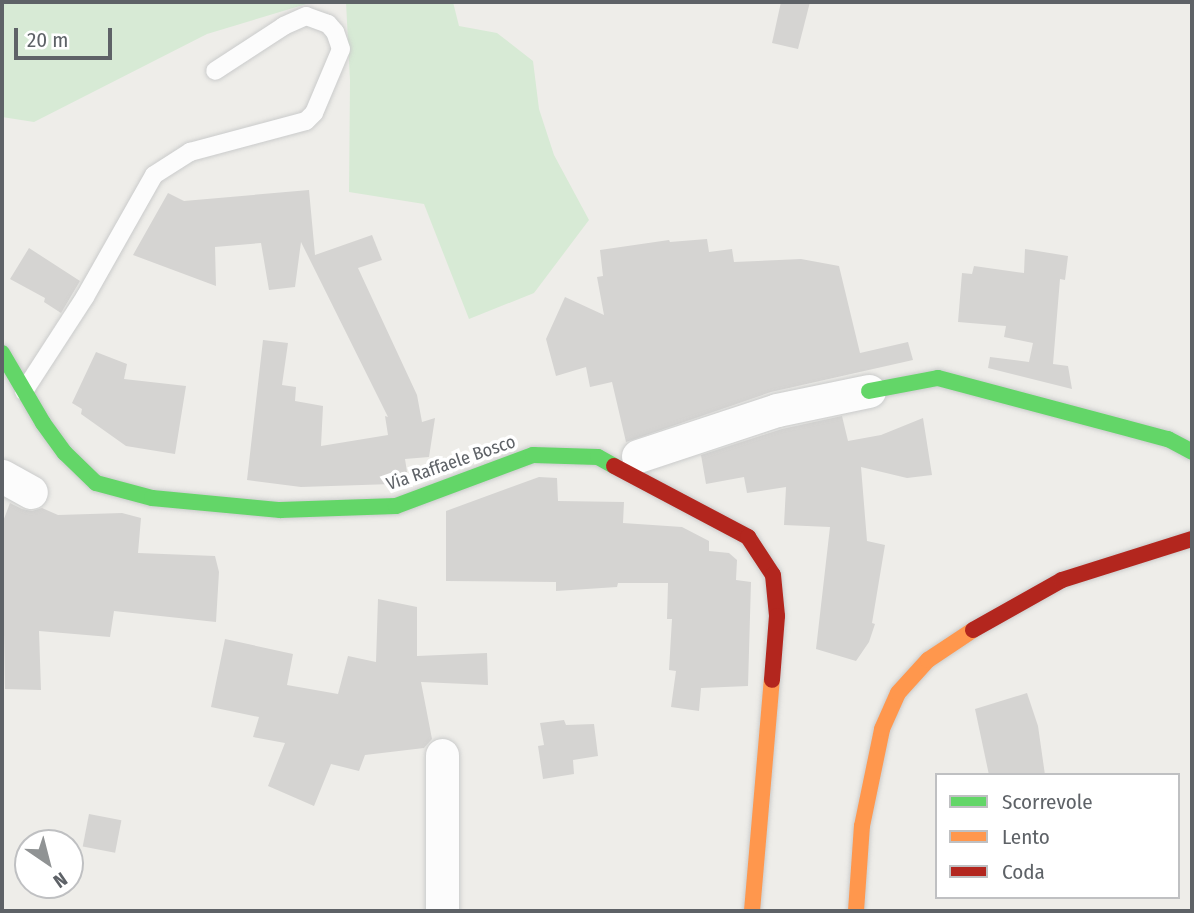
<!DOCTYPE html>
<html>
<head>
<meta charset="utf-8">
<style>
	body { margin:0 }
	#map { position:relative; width:1194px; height:913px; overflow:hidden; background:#eeede9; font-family:"Fira Sans Condensed",sans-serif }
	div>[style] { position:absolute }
	.green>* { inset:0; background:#d7ead5 }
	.building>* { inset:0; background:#d5d4d2; transform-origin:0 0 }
	.roads { filter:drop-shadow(0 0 2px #cacbcb) drop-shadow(0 0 2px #cacbcb) }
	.lane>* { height:18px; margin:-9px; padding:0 9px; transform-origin:9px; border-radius:9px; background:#fcfcfc }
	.street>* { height:33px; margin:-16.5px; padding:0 16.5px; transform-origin:16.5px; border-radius:16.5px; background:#fcfcfc }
	.fast>* { height:16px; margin:-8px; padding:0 8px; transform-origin:8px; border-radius:8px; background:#63d668 }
	.slow>* { height:16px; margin:-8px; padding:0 8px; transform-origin:8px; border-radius:8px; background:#ff974d }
	.jam>* { height:16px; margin:-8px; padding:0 8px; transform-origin:8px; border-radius:8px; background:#b3261e }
	span { translate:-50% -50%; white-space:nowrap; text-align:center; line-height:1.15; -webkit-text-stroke:7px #fff; paint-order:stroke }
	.street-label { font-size:18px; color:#5e6267 }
	.frame { position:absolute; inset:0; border:4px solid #5e6267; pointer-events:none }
	.legend { position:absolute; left:935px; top:773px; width:245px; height:126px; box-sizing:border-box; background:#fff; border:2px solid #bfc0c2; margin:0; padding:9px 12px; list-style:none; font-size:21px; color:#5e6267 }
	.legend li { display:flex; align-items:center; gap:14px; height:35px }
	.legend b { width:35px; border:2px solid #bfc0c2 }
	.north { position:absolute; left:14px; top:829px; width:70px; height:70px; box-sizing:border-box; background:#fff; border:2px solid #bfc0c2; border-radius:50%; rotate:145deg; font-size:19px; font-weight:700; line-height:28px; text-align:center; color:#5e6267 }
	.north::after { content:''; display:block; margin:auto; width:24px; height:32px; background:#909394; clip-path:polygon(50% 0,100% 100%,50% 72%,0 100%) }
	.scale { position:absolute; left:14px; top:28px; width:98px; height:32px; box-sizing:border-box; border:4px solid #5e6267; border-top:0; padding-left:9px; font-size:21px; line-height:24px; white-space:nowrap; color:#5e6267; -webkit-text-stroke:5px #fff; paint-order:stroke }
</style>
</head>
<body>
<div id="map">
	<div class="green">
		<div style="clip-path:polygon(2px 2px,313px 2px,207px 34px,34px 122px,2px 117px)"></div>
		<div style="clip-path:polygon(346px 2px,453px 2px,459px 26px,497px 33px,533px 61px,539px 109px,554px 155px,589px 220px,534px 293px,469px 319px,424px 204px,349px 192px,350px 80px)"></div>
	</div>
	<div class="building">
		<div style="clip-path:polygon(781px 2px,810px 2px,798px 49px,772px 43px)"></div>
		<div style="clip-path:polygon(309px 190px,315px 255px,372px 235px,382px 260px,358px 268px,417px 395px,422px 422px,435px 418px,429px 457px,405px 459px,408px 478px,392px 484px,301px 487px,247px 480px,263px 340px,288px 343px,282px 385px,296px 387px,295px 401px,323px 406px,321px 446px,388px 435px,385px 416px,388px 417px,301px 242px,295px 287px,269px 290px,261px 243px,215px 247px,216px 286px,133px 255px,168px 193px,184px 201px)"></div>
		<div style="clip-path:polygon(707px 239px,709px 252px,732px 249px,734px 262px,801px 259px,839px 266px,860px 353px,908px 342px,913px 360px,771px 392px,626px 442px,612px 382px,590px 387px,586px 367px,556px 376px,546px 339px,565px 297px,604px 315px,597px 277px,603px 276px,600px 250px,669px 240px,670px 242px)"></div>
		<div style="clip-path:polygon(29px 248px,80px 281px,61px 313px,44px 302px,45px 298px,10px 279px)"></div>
		<div style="clip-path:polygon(1025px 249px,1068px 256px,1065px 280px,1060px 279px,1053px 364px,1068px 366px,1072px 389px,988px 368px,990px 357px,1029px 362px,1033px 343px,1004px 337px,1006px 326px,958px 322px,962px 273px,972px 274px,974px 266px,1024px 273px)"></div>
		<div style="clip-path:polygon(96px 352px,127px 364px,124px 379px,186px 386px,175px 454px,126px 446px,81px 414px,82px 409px,72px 403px)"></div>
		<div style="clip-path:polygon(842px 416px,848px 441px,881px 435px,923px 418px,932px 475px,907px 478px,861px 467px,867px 541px,885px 545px,872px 623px,875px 624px,869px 642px,856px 661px,816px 649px,830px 527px,784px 525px,786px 487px,747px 493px,744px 477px,706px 484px,701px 455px,782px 429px)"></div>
		<div style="clip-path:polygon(539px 477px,557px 478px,558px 501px,624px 502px,623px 523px,682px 527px,709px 541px,709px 551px,729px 553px,737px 560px,736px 580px,751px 582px,748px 686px,701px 688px,699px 711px,671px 707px,676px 671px,669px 670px,672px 619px,667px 619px,668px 583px,618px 583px,617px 587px,556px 591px,556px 582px,446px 581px,446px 511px)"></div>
		<div style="clip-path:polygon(10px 503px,22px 509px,32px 511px,42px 508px,58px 515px,122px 513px,141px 518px,138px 553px,215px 556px,219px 572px,216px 622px,114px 611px,110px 637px,39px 631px,41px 690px,5px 689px,2px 524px)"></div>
		<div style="clip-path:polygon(378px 599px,417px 607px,417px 656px,487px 653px,488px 685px,421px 682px,432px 739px,424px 748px,365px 755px,359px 771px,331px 764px,314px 806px,268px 786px,285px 743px,253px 737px,259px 717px,211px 707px,225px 639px,293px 654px,287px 685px,338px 694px,348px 656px,376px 662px)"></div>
		<div style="clip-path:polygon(1027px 693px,1038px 726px,1045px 775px,989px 775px,975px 709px)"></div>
		<div style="clip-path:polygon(564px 720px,566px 725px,594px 724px,598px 756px,573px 760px,574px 774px,543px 779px,538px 746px,544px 745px,540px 723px)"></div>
		<div style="left:89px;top:814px;width:33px;height:33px;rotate:11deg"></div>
	</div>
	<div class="roads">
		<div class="lane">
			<div style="left:24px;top:391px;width:112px;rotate:-57deg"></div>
			<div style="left:85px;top:297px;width:140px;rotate:-60.5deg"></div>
			<div style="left:154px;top:175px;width:43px;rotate:-32.6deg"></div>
			<div style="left:190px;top:152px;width:120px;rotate:-15deg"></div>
			<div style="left:306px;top:121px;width:11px;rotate:-45deg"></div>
			<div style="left:314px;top:113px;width:69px;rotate:-67.1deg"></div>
			<div style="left:341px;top:49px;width:18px;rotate:-109deg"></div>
			<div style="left:335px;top:32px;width:11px;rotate:-131deg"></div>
			<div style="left:328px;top:24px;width:23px;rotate:-160deg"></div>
			<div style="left:306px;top:16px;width:24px;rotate:156deg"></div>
			<div style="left:284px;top:26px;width:82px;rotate:146.9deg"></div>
		</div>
		<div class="street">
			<div style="left:638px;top:456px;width:146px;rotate:-18.3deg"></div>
			<div style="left:777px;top:410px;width:94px;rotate:-11.7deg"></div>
			<div style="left:2px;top:476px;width:33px;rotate:29deg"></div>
			<div style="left:442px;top:911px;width:156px;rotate:-90deg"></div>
		</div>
		<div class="fast">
			<div style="left:2px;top:353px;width:81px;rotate:59.6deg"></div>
			<div style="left:43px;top:423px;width:37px;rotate:54deg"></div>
			<div style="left:65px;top:453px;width:43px;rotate:44.1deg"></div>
			<div style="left:96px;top:483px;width:58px;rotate:15deg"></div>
			<div style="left:152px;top:498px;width:129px;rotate:5.4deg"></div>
			<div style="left:280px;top:510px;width:116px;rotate:-2deg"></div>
			<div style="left:396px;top:506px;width:146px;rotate:-20.4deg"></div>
			<div style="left:533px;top:455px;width:65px;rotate:1.8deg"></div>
			<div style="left:598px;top:457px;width:18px;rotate:29deg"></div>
			<div style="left:869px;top:391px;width:70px;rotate:-10.7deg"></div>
			<div style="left:938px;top:378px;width:238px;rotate:14.9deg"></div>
			<div style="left:1168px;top:439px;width:27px;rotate:28deg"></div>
		</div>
		<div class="slow">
			<div style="left:752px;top:911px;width:232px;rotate:-85.1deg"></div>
			<div style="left:856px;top:911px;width:85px;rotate:-86deg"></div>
			<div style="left:862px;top:826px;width:99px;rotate:-78.3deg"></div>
			<div style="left:882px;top:729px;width:39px;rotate:-66deg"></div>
			<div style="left:898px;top:693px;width:45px;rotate:-47.7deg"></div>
			<div style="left:928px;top:660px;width:54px;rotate:-33.7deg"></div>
		</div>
		<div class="jam">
			<div style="left:614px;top:466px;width:152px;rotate:27.9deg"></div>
			<div style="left:748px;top:537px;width:45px;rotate:56.7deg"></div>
			<div style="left:773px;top:575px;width:41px;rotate:84.4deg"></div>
			<div style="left:777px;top:616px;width:64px;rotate:94.5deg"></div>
			<div style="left:973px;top:630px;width:102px;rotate:-29.3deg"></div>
			<div style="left:1062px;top:580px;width:136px;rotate:-17.5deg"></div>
		</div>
	</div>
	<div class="street-label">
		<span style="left:451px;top:463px;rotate:-19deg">Via Raffaele Bosco</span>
	</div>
	<div class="frame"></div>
	<ul class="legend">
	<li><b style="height:9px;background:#63d668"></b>Scorrevole</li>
	<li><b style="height:9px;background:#ff974d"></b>Lento</li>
	<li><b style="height:9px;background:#b3261e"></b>Coda</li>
	</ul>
	<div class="north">N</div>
	<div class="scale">20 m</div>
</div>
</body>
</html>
